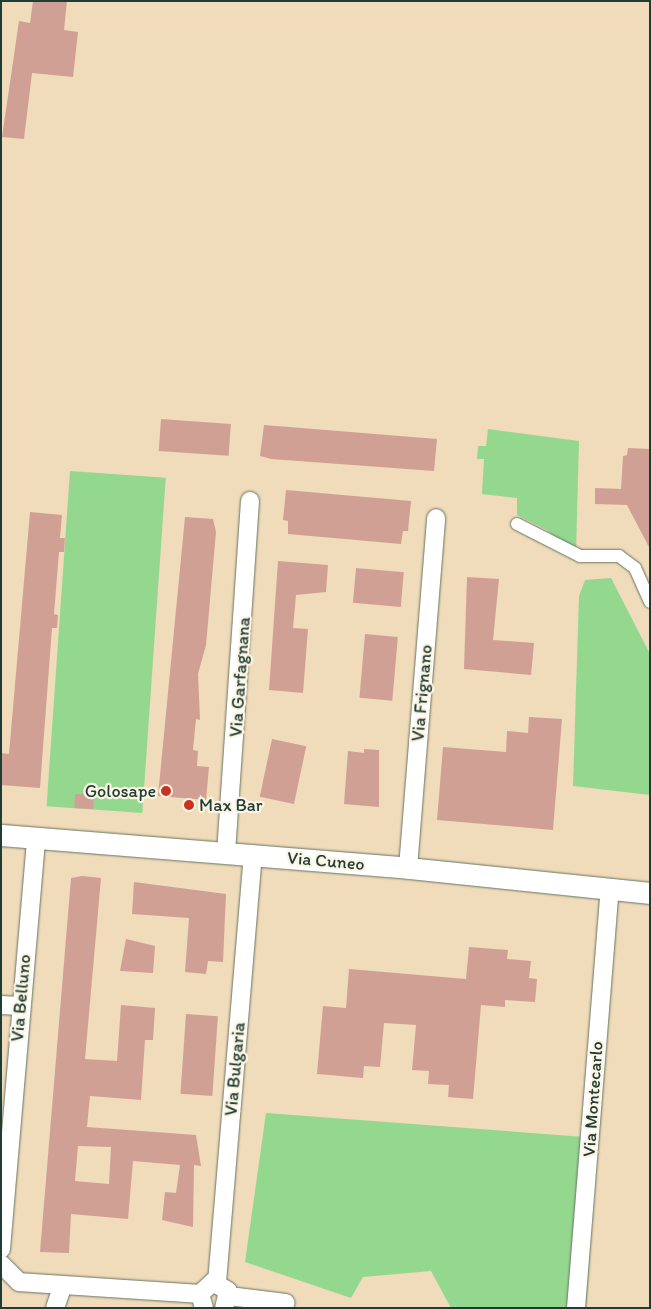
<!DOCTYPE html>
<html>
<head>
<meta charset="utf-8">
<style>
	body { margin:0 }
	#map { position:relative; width:651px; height:1309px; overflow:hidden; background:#f0dbba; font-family:Itim,sans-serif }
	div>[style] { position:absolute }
	.green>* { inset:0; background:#94d890; transform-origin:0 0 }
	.building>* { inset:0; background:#d1a095; transform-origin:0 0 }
	.roads { filter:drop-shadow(0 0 1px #687463) drop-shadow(0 0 1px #687463) }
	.pedestrian>* { height:12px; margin:-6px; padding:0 6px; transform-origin:6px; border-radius:6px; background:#fff }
	.minor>* { height:18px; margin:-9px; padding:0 9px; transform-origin:9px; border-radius:9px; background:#fff }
	.tertiary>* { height:21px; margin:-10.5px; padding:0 10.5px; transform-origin:10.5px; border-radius:10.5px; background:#fff }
	.dots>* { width:14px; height:14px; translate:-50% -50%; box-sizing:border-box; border:2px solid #fcf5e5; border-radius:50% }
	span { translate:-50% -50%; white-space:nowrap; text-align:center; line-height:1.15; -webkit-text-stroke:4.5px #fcf5e5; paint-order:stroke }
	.street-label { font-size:18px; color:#1f3d34 }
	.poi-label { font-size:18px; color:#1f3d34 }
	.right { translate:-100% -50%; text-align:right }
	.left { translate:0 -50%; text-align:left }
	.frame { position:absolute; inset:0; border:2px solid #1f3d34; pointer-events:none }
</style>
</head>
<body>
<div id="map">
	<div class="green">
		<div style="clip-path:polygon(488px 429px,579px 441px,576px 553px,547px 530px,517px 515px,517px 498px,482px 494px,484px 459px,477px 459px,478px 446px,486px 446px)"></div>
		<div style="left:70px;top:471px;width:96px;height:336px;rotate:4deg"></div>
		<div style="clip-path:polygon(611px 578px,650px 654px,650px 795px,573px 786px,579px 596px,585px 580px)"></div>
		<div style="clip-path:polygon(266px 1113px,598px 1138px,586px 1308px,451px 1308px,431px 1271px,363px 1277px,351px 1298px,245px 1262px)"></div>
	</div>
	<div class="building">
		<div style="clip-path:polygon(33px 1px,67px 1px,64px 30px,78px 32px,73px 77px,32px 73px,24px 139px,2px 137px,19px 21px,30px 23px)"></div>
		<div style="left:161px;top:419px;width:70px;height:32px;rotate:4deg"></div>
		<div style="clip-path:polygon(264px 425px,437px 439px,434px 471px,271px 459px,260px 456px)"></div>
		<div style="clip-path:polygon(628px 448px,650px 449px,650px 549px,627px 505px,595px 504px,595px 488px,621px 489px,623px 456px,627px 455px)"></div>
		<div style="clip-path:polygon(286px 490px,411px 501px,408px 531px,403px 531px,401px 544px,288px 534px,288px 521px,283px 520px)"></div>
		<div style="clip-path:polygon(30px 512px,62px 515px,60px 538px,65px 538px,64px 552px,59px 552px,54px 614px,58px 615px,57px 628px,52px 628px,40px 788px,1px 785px,1px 753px,9px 754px)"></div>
		<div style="clip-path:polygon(185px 517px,213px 519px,216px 532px,206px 645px,198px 674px,200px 720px,196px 719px,193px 750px,198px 751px,197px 766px,209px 767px,206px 800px,158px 796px)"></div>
		<div style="clip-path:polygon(278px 561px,328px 565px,326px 592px,296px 595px,293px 628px,308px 629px,303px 693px,269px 690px)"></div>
		<div style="left:356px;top:568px;width:48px;height:35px;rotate:5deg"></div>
		<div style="clip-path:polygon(467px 577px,499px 579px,493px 640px,534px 643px,531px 675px,464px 669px)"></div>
		<div style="left:365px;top:634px;width:33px;height:64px;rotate:5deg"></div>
		<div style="clip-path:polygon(529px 717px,562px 719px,553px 830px,437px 820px,443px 747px,506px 752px,507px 731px,528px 733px)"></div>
		<div style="left:272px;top:739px;width:35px;height:59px;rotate:12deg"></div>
		<div style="clip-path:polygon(364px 749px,379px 750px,379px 807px,344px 804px,348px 751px,364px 753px)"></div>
		<div style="left:75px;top:794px;width:19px;height:14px;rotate:3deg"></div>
		<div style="clip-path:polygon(evenodd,82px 876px,101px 878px,85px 1059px,117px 1061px,121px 1005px,155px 1008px,153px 1040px,145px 1040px,141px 1100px,90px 1096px,87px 1127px,196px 1135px,201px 1166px,194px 1165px,193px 1227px,162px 1220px,165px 1192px,176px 1193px,180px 1165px,133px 1161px,128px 1219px,71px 1214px,69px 1253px,40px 1252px,71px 878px,82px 876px,78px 1146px,111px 1147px,109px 1184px,75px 1181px,78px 1146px)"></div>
		<div style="clip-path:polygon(134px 882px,226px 894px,223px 962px,208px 961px,206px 974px,185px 972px,189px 918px,132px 914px)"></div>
		<div style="clip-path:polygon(126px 939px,155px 946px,153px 973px,120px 971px)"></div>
		<div style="clip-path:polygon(469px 947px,508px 950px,507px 959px,531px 961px,529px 978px,537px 979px,535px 1002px,505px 1000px,505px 1007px,481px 1005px,473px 1099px,448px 1097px,449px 1085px,428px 1084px,429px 1071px,412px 1070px,416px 1025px,384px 1023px,380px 1067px,364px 1066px,363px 1078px,317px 1074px,323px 1006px,346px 1008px,349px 969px,466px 979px)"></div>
		<div style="left:186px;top:1014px;width:32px;height:80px;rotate:4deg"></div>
	</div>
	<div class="roads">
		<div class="pedestrian">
			<div style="left:517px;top:524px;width:71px;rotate:26.9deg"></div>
			<div style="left:580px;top:556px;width:39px"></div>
			<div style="left:619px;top:556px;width:20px;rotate:37deg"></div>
			<div style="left:635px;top:568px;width:37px;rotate:66deg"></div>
		</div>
		<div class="minor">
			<div style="left:226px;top:853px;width:353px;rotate:-86.1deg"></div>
			<div style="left:408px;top:868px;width:351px;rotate:-85.4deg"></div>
			<div style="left:1px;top:1005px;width:19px;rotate:3deg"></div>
			<div style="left:1px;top:1249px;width:412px;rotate:-85.1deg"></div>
			<div style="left:1px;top:1264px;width:25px;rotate:45deg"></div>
			<div style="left:19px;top:1282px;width:181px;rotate:3.8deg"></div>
			<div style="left:217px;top:1282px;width:429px;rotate:-85.2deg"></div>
			<div style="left:229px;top:1296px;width:57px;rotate:7deg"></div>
			<div style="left:55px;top:1308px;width:24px;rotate:-71deg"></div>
			<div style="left:204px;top:1308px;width:15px;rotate:-106deg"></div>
			<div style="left:200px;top:1294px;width:18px;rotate:-43deg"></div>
			<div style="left:213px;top:1282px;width:17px;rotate:31deg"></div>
			<div style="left:228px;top:1291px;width:17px;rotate:103deg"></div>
			<div style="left:576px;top:1308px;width:420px;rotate:-85.4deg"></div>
		</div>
		<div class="tertiary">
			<div style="left:1px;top:835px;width:408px;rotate:4.6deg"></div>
			<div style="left:408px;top:868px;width:243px;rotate:5.9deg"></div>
		</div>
	</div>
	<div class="dots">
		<div style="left:166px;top:791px;background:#c8321e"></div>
		<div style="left:189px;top:805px;background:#c8321e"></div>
	</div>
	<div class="street-label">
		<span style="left:240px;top:677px;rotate:-86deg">Via Garfagnana</span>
		<span style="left:422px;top:693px;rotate:-85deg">Via Frignano</span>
		<span style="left:326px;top:861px;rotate:5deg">Via Cuneo</span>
		<span style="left:21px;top:998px;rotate:-85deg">Via Belluno</span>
		<span style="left:235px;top:1069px;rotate:-85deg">Via Bulgaria</span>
		<span style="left:593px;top:1099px;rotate:-86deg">Via Montecarlo</span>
	</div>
	<div class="poi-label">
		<span class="right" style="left:156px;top:791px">Golosape</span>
		<span class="left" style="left:199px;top:805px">Max Bar</span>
	</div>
	<div class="frame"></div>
</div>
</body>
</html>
